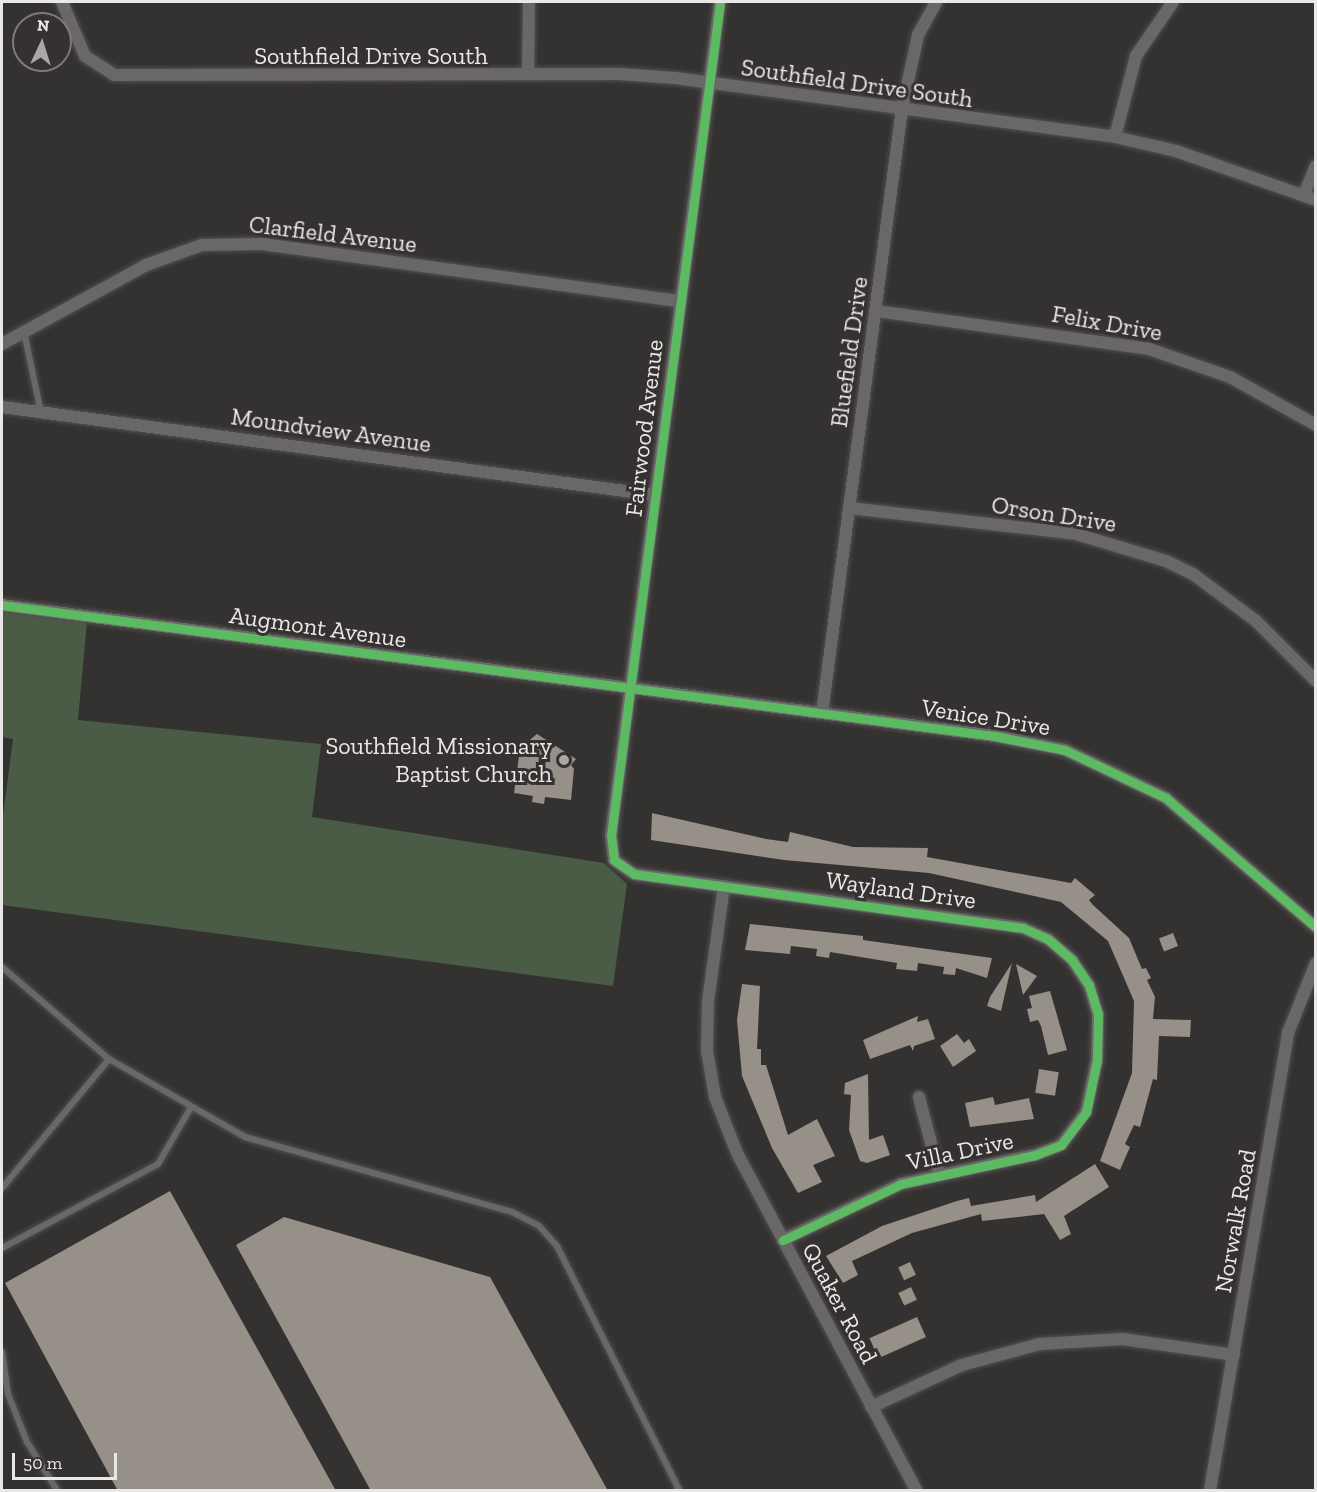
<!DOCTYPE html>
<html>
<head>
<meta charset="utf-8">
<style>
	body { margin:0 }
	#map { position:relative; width:1317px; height:1492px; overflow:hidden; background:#343231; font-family:"Zilla Slab",serif }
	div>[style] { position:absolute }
	.green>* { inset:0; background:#4a5c46 }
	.building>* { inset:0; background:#969088; transform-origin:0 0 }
	.roads { filter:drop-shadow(0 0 2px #51504f) drop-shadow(0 0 2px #51504f) }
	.lane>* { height:6px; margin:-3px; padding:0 3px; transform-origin:3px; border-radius:3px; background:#6a6867 }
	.street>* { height:12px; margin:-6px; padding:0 6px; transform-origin:6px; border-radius:6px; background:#6a6867 }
	.cycleway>* { height:9px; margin:-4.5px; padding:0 4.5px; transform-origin:4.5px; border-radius:4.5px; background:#5cba63 }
	.dots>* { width:16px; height:16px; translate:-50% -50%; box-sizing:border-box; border:3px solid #353130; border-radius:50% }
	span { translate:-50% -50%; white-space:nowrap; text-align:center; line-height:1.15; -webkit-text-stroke:6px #353130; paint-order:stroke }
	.street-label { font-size:24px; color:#eae8e7 }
	.poi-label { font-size:24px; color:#eae8e7 }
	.right { translate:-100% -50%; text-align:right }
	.frame { position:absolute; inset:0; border:3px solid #eae8e7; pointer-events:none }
	.north { position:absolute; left:12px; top:12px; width:60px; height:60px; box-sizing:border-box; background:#353130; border:2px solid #7d7a79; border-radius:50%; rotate:4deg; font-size:16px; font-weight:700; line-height:24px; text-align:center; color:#eae8e7 }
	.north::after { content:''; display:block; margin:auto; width:21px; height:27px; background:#aaa8a7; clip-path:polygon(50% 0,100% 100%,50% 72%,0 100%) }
	.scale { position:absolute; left:12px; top:1453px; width:105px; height:27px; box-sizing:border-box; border:3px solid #eae8e7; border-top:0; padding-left:8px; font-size:18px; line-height:21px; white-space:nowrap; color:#eae8e7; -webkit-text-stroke:4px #353130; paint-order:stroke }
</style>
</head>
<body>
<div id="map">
	<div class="green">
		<div style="clip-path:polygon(2px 611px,87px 621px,78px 720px,321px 744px,312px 817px,604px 863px,627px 884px,613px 986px,2px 905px,2px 823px,13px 739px,2px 737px)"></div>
	</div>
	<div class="building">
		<div style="clip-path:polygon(537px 734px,576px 759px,571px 765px,574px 769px,571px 800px,545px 797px,544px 804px,532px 802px,533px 796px,514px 793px,519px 756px,515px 752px)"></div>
		<div style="clip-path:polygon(652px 813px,766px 839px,788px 842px,790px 832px,853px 847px,928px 848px,927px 857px,1071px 883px,1075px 878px,1095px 895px,1089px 900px,1093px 905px,1129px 938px,1142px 969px,1146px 968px,1151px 978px,1147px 980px,1155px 997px,1153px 1019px,1191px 1020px,1190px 1037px,1159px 1036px,1157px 1080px,1153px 1079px,1140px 1127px,1134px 1125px,1125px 1144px,1130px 1147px,1120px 1170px,1100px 1161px,1132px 1073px,1134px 1001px,1108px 941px,1061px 902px,929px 873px,784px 860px,651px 840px)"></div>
		<div style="clip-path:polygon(750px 924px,863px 936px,863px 940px,992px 958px,987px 978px,956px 968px,955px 975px,943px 974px,944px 967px,918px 963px,917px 971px,896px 969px,897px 963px,830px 952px,829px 958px,816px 956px,817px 949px,791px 946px,790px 954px,745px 950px)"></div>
		<div style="left:1173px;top:933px;width:14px;height:15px;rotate:69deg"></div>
		<div style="clip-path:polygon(1012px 963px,1001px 1011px,987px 1006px,990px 997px)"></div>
		<div style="clip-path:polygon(1016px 964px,1037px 976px,1023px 995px)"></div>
		<div style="clip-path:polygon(742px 984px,760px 986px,757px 1049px,761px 1049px,761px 1065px,766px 1065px,788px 1135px,817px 1119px,835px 1156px,813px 1165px,822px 1182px,798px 1193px,772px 1148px,742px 1076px,737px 1020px)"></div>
		<div style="clip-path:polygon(1050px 991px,1067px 1050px,1048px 1055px,1041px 1026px,1038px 1020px,1030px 1022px,1027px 1009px,1032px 1008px,1029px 996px)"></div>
		<div style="clip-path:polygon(918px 1016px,917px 1022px,928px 1019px,935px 1039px,914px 1046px,913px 1051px,910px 1045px,870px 1059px,863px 1040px)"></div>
		<div style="clip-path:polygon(957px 1034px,964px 1043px,969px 1039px,976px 1051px,953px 1067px,940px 1046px)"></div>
		<div style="left:1039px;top:1069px;width:20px;height:24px;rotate:9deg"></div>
		<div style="clip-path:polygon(868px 1074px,869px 1140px,883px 1135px,890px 1155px,867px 1163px,860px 1161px,849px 1130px,851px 1095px,844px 1094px,845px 1083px)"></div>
		<div style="clip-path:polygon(993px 1097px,995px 1105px,1029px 1098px,1034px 1119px,970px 1127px,965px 1103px)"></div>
		<div style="clip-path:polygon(1095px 1164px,1109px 1187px,1064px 1216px,1071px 1234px,1060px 1240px,1044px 1214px,982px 1221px,981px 1214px,912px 1233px,852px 1261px,858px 1275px,843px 1283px,826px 1256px,882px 1226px,957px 1201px,969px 1198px,971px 1206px,1035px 1195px,1036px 1202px)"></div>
		<div style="clip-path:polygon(170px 1191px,336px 1491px,118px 1491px,5px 1283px)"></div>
		<div style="clip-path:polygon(284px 1217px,490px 1277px,608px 1491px,371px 1491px,236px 1245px)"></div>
		<div style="left:910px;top:1262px;width:14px;height:13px;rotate:65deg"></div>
		<div style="left:911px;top:1287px;width:14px;height:14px;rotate:65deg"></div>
		<div style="left:917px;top:1317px;width:22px;height:52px;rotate:66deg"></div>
	</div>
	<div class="roads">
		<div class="lane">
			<div style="left:24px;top:332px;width:83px;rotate:78.1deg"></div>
			<div style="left:2px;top:967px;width:141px;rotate:40.7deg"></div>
			<div style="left:109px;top:1059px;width:157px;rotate:29.8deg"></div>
			<div style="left:245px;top:1137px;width:277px;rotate:15.7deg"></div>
			<div style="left:512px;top:1212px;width:30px;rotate:27deg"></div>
			<div style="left:539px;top:1226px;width:27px;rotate:48deg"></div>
			<div style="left:557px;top:1246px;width:273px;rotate:63.4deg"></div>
			<div style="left:2px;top:1188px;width:168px;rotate:-50.3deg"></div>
			<div style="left:2px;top:1248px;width:177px;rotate:-28.3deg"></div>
			<div style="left:158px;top:1164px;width:64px;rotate:-59.8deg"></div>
			<div style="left:2px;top:1352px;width:42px;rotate:81.9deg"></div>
			<div style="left:8px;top:1394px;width:52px;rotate:68.4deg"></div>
			<div style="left:27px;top:1442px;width:57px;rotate:58deg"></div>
		</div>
		<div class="street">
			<div style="left:62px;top:2px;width:59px;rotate:66.9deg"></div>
			<div style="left:85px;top:56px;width:35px;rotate:33deg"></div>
			<div style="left:114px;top:75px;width:506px;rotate:-0.11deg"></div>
			<div style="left:620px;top:74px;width:55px;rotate:4.2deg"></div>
			<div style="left:675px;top:78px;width:444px;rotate:7.6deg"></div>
			<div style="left:1115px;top:137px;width:63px;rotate:12.9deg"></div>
			<div style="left:1176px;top:151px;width:148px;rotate:19.3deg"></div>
			<div style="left:720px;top:2px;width:840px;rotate:97.45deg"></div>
			<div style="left:611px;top:835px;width:25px;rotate:83deg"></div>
			<div style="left:614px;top:860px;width:24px;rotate:35deg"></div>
			<div style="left:634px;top:874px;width:393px;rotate:7.9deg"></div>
			<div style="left:1023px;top:928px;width:27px;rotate:24deg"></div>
			<div style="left:1048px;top:939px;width:32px;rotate:41deg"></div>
			<div style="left:1072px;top:960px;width:30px;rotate:56deg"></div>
			<div style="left:1089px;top:985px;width:31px;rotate:73deg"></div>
			<div style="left:1098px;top:1015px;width:45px;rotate:91.3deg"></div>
			<div style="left:1097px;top:1060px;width:53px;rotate:101.9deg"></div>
			<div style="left:1086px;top:1112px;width:41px;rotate:127.1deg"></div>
			<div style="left:1061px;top:1145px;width:28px;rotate:159deg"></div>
			<div style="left:1035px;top:1155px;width:137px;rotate:167.8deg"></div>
			<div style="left:901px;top:1184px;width:131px;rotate:154.6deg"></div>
			<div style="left:528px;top:74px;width:72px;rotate:-89.2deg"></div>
			<div style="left:1115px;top:137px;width:84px;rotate:-75.5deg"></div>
			<div style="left:1136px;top:56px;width:65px;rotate:-55.6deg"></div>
			<div style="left:1304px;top:195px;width:31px;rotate:-68deg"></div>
			<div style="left:876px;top:311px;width:276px;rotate:7.9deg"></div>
			<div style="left:1149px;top:349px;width:86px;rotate:19.1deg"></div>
			<div style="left:1230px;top:377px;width:98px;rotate:29.2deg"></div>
			<div style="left:2px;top:344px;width:164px;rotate:-28.7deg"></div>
			<div style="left:146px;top:265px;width:59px;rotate:-19.7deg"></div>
			<div style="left:202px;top:245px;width:60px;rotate:-1deg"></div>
			<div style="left:262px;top:244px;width:422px;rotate:7.8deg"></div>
			<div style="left:2px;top:407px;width:659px;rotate:7.68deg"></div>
			<div style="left:849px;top:508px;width:228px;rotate:6.5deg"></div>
			<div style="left:1076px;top:534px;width:94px;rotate:16.7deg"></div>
			<div style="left:1166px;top:561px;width:30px;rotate:26deg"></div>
			<div style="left:1193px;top:574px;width:79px;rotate:36.7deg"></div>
			<div style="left:1256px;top:621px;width:85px;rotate:45deg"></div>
			<div style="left:2px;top:605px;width:1002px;rotate:7.52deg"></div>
			<div style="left:995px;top:736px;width:71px;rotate:11.3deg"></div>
			<div style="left:1065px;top:750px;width:112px;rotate:25.4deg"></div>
			<div style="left:1166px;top:798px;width:198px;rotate:40.7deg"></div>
			<div style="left:822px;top:713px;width:609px;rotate:-82.46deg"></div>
			<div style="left:902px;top:109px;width:76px;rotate:-77.8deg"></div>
			<div style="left:918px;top:35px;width:38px;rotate:-61deg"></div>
			<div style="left:724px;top:886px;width:117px;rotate:97.9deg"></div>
			<div style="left:708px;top:1002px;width:49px;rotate:91.2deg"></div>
			<div style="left:707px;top:1051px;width:47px;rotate:80.1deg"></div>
			<div style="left:715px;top:1097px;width:60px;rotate:68.6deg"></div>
			<div style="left:737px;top:1153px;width:382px;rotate:62deg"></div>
			<div style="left:919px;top:1097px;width:80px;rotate:75.4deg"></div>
			<div style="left:871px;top:1407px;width:100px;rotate:-24.8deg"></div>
			<div style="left:962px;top:1365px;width:81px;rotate:-15.1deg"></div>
			<div style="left:1040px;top:1344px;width:82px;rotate:-3.5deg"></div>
			<div style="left:1122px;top:1339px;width:113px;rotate:8.1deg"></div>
			<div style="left:1210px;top:1490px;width:464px;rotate:-80.3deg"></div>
			<div style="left:1288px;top:1033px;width:75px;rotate:-68.2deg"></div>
		</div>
	</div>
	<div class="cycleway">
		<div style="left:720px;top:2px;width:840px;rotate:97.45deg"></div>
		<div style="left:611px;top:835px;width:25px;rotate:83deg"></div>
		<div style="left:614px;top:860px;width:24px;rotate:35deg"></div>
		<div style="left:634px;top:874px;width:393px;rotate:7.9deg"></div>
		<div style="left:1023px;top:928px;width:27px;rotate:24deg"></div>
		<div style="left:1048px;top:939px;width:32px;rotate:41deg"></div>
		<div style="left:1072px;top:960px;width:30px;rotate:56deg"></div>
		<div style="left:1089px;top:985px;width:31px;rotate:73deg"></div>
		<div style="left:1098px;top:1015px;width:45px;rotate:91.3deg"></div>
		<div style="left:1097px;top:1060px;width:53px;rotate:101.9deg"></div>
		<div style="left:1086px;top:1112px;width:41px;rotate:127.1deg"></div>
		<div style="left:1061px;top:1145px;width:28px;rotate:159deg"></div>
		<div style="left:1035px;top:1155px;width:137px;rotate:167.8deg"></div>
		<div style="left:901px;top:1184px;width:131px;rotate:154.6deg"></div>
		<div style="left:2px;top:605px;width:1002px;rotate:7.52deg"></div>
		<div style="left:995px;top:736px;width:71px;rotate:11.3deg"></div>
		<div style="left:1065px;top:750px;width:112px;rotate:25.4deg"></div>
		<div style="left:1166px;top:798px;width:198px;rotate:40.7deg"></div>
	</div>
	<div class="dots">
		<div style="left:564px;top:760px;background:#aaa8a7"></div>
	</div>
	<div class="street-label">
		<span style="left:371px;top:56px">Southfield Drive South</span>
		<span style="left:857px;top:83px;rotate:8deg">Southfield Drive South</span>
		<span style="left:333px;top:234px;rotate:7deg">Clarfield Avenue</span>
		<span style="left:1107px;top:323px;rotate:10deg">Felix Drive</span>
		<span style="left:849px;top:352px;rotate:-82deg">Bluefield Drive</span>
		<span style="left:644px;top:428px;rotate:-83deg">Fairwood Avenue</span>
		<span style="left:331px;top:430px;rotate:8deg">Moundview Avenue</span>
		<span style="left:1054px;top:514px;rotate:9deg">Orson Drive</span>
		<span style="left:318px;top:627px;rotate:8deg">Augmont Avenue</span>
		<span style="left:986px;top:717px;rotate:9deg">Venice Drive</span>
		<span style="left:901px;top:890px;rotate:8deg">Wayland Drive</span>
		<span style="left:960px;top:1151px;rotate:-12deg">Villa Drive</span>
		<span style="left:1235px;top:1221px;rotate:-80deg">Norwalk Road</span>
		<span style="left:840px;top:1303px;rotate:62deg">Quaker Road</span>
	</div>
	<div class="poi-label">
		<span class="right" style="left:552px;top:760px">Southfield Missionary<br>Baptist Church</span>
	</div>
	<div class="frame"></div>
	<div class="north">N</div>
	<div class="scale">50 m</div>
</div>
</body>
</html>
